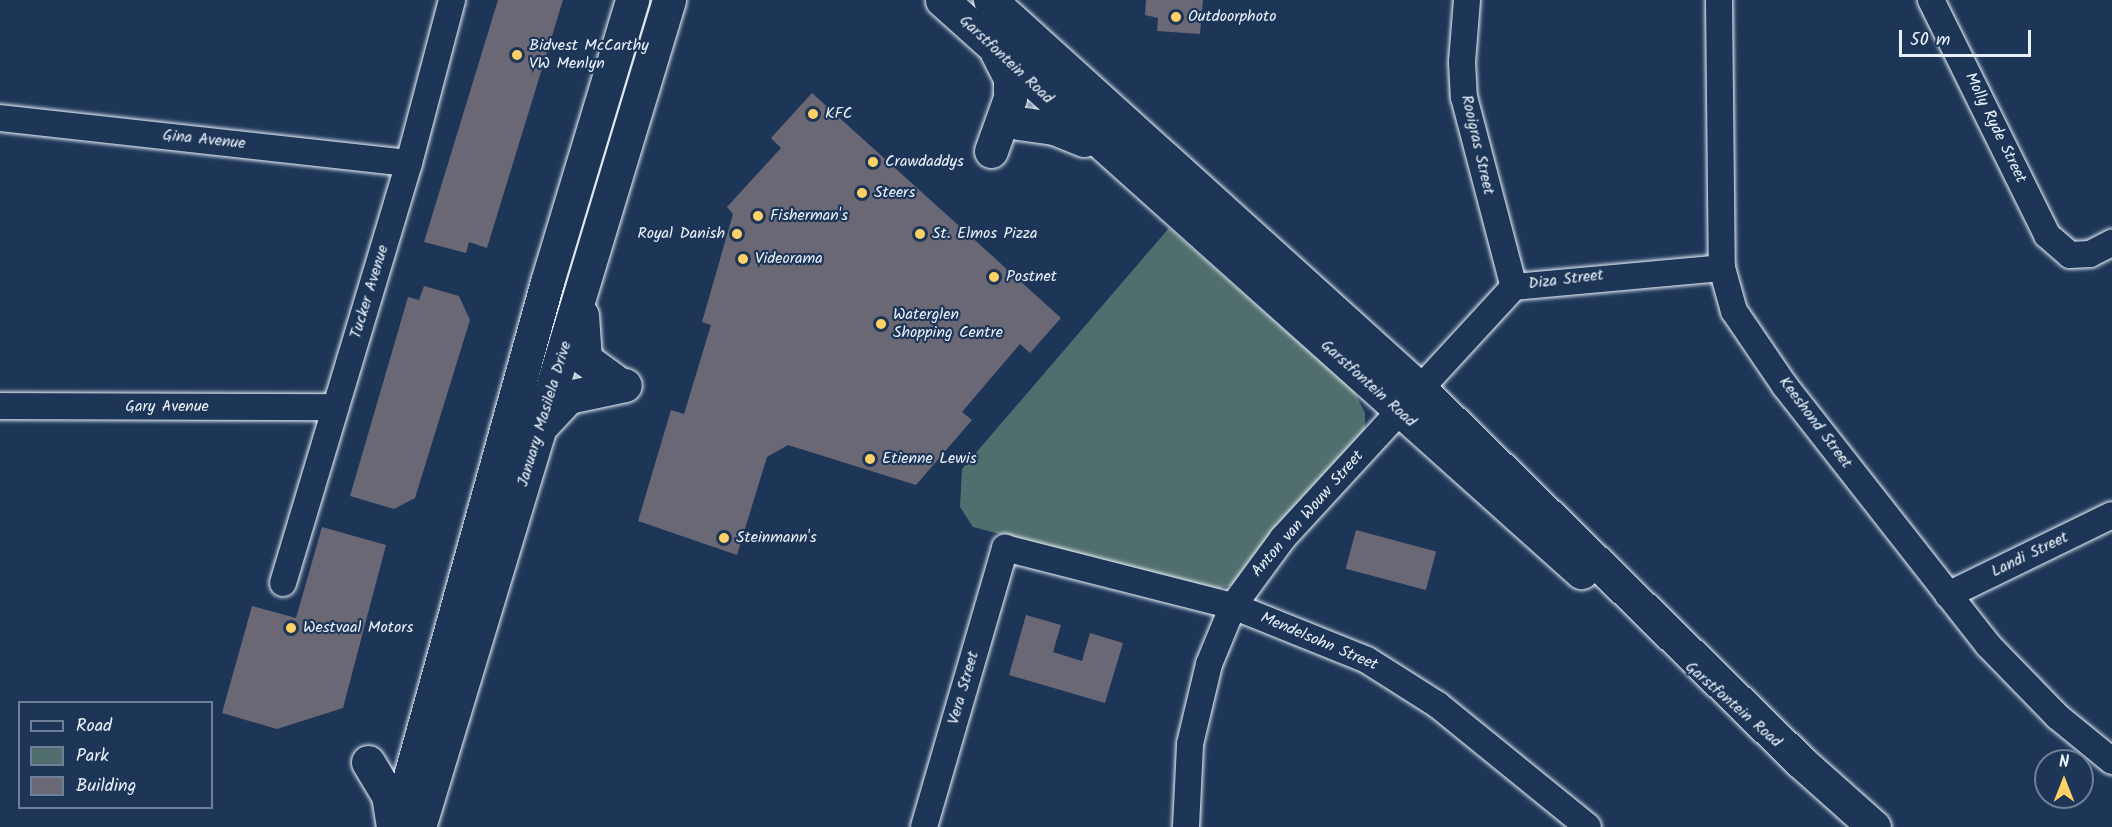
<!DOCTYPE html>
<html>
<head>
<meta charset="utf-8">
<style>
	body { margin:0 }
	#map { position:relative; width:2112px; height:827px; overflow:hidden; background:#1d3557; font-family:Kalam,sans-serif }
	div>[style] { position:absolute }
	.green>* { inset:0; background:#506e6d }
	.building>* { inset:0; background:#6b6875; transform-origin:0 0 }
	.roads { filter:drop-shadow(0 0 2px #e8f1f8) drop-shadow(0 0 2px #e8f1f8) }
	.minor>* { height:26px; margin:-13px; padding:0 13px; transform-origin:13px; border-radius:13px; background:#1d3557 }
	.major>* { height:33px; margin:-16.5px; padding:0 16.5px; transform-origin:16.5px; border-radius:16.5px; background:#1d3557 }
	.dots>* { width:16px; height:16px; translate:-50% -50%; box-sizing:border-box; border:3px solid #1d3557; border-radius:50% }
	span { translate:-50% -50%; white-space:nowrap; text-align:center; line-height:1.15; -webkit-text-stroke:4.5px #1d3557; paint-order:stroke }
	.poi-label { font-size:16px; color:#e8f1f8 }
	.left { translate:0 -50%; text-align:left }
	.right { translate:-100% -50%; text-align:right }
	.street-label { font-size:16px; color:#e8f1f8 }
	.legend { position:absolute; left:18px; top:701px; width:195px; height:108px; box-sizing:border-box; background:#1d3557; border:2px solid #6e8097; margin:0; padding:8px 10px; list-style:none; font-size:18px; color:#e8f1f8 }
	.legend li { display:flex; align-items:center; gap:12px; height:30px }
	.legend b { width:30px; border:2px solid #6e8097 }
	.north { position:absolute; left:2034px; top:749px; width:60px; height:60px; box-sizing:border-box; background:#1d3557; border:2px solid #6e8097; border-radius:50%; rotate:0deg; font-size:16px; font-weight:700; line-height:24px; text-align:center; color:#e8f1f8 }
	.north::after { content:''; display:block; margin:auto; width:21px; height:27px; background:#ffd166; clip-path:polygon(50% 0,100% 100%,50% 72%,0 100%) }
	.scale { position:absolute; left:1899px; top:30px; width:132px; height:27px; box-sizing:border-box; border:3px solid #e8f1f8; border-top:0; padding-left:8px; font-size:18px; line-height:21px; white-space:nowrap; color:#e8f1f8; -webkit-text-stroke:4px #1d3557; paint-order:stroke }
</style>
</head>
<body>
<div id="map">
	<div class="green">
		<div style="clip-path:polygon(1169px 228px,1354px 391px,1365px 413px,1365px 431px,1239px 583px,1211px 591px,973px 527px,960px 507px,962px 469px)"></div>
	</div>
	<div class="building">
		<div style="clip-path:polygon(498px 0,563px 0,487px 248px,469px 242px,466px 253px,424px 242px)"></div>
		<div style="clip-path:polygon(1146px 0,1203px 0,1200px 34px,1157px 31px,1158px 18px,1145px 15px)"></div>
		<div style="clip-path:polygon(812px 93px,1061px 318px,1030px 353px,1020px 344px,962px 412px,972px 420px,916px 485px,788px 445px,767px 457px,737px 555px,638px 521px,671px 410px,684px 414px,711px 325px,702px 322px,733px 214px,727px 207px,781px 148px,771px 138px)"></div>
		<div style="clip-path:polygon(424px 286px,459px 296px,470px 320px,415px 498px,394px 509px,350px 496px,408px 297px,419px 300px)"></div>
		<div style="clip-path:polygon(322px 527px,386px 545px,343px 708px,277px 729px,222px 713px,252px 606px,296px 618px)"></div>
		<div style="left:1356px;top:530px;width:83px;height:40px;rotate:15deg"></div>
		<div style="clip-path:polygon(1026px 615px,1061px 625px,1053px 652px,1082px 661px,1090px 633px,1123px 643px,1105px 703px,1009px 675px)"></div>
	</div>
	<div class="roads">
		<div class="minor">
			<div style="left:1467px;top:0;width:62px;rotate:94.6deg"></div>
			<div style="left:1462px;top:62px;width:35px;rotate:87deg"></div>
			<div style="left:1464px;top:97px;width:196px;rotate:75.3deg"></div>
			<div style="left:1719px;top:0;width:268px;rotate:89.4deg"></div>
			<div style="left:1722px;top:268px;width:45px;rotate:74.4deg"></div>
			<div style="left:1734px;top:311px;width:91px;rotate:55.8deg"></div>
			<div style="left:1785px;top:386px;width:329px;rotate:51.9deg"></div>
			<div style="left:1988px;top:645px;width:100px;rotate:45.8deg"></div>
			<div style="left:2058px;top:717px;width:70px;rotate:39.2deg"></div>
			<div style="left:1931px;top:0;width:262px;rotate:63.7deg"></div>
			<div style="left:2047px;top:235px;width:30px;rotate:41deg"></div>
			<div style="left:2070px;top:255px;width:20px;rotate:-3deg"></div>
			<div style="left:2090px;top:254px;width:25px;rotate:-27deg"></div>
			<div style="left:0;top:118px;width:411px;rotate:6.3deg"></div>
			<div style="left:0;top:406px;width:335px;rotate:0.2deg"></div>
			<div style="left:283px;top:583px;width:438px;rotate:-73.3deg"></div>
			<div style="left:409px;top:163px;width:169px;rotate:-75.2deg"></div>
			<div style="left:1948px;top:595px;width:182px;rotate:-26deg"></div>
			<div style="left:924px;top:827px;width:291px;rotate:-73.8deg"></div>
			<div style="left:1005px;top:548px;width:235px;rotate:14.3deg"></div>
			<div style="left:1233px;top:606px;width:144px;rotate:21.9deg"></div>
			<div style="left:1367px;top:660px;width:84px;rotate:32.4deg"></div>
			<div style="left:1438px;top:705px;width:193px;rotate:39.1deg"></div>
			<div style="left:1186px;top:827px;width:83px;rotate:-87.2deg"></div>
			<div style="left:1190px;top:744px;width:82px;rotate:-76.6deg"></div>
			<div style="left:1209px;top:664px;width:63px;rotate:-67.5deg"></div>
			<div style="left:1233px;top:606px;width:84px;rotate:-53.7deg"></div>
			<div style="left:1283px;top:538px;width:341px;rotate:-47.4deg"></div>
			<div style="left:1514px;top:287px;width:209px;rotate:-5.2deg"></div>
		</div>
		<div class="major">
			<div style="left:942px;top:0;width:858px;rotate:41.83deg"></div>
			<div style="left:990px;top:0;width:580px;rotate:42.13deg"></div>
			<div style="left:1420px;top:389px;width:532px;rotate:44.39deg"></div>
			<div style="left:1800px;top:761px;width:99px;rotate:41.7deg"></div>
			<div style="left:1018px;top:123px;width:36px;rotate:8deg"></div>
			<div style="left:1054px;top:128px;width:32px;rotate:22deg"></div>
			<div style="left:991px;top:151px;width:56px;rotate:-70.3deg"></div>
			<div style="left:1010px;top:98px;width:20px;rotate:-90deg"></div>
			<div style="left:1010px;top:78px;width:29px;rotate:-117deg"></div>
			<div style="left:582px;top:315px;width:44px;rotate:86.1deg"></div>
			<div style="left:585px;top:359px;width:42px;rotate:36.3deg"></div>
			<div style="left:544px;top:423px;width:35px;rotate:-47deg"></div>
			<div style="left:568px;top:397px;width:58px;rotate:-11.9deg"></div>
			<div style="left:368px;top:762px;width:39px;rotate:59deg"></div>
			<div style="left:388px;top:795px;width:32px;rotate:81deg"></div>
			<div style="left:396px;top:827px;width:566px;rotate:-74.51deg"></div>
			<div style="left:547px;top:282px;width:295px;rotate:-73.2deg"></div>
			<div style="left:419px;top:827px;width:864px;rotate:-73.18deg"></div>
		</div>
	</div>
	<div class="dots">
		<div style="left:1176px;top:17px;background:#ffd166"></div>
		<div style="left:517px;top:55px;background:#ffd166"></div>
		<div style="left:813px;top:114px;background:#ffd166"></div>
		<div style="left:873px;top:162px;background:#ffd166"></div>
		<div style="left:862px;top:193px;background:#ffd166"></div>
		<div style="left:758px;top:216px;background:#ffd166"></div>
		<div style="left:737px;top:234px;background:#ffd166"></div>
		<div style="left:920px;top:234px;background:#ffd166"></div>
		<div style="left:743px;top:259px;background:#ffd166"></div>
		<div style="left:994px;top:277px;background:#ffd166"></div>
		<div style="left:881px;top:324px;background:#ffd166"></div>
		<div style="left:870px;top:459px;background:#ffd166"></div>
		<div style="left:724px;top:538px;background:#ffd166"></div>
		<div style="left:291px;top:628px;background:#ffd166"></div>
	</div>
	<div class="poi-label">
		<span class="left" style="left:1188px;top:17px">Outdoorphoto</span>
		<span class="left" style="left:529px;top:55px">Bidvest McCarthy<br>VW Menlyn</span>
		<span class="left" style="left:825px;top:114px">KFC</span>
		<span class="left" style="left:885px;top:162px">Crawdaddys</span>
		<span class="left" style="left:874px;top:193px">Steers</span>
		<span class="left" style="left:770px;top:216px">Fisherman's</span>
		<span class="right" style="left:725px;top:234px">Royal Danish</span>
		<span class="left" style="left:932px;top:234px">St. Elmos Pizza</span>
		<span class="left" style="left:755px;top:259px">Videorama</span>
		<span class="left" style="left:1006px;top:277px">Postnet</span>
		<span class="left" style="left:893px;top:324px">Waterglen<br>Shopping Centre</span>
		<span class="left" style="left:882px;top:459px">Etienne Lewis</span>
		<span class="left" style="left:736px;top:538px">Steinmann's</span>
		<span class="left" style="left:303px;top:628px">Westvaal Motors</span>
	</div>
	<div class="street-label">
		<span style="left:1006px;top:60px;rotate:43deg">Garstfontein Road</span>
		<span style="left:1995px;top:128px;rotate:64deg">Molly Ryde Street</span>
		<span style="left:204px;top:140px;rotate:6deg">Gina Avenue</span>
		<span style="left:1477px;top:145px;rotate:77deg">Rooigras Street</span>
		<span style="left:1566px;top:280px;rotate:-7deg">Diza Street</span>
		<span style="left:370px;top:292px;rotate:-73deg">Tucker Avenue</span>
		<span style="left:1368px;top:384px;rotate:42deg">Garstfontein Road</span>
		<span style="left:167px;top:407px">Gary Avenue</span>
		<span style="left:545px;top:414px;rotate:-73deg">January Masilela Drive</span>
		<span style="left:1815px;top:423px;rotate:53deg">Keeshond Street</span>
		<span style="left:1308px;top:514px;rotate:-49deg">Anton van Wouw Street</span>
		<span style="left:2030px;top:555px;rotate:-26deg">Landi Street</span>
		<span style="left:1319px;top:642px;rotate:23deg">Mendelsohn Street</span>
		<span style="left:964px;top:688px;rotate:-74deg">Vera Street</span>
		<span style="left:1733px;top:705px;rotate:41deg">Garstfontein Road</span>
	</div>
	<ul class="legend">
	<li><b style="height:8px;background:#1d3557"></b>Road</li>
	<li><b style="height:16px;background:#506e6d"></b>Park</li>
	<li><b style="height:16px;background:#6b6875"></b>Building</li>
	</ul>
	<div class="north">N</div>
	<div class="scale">50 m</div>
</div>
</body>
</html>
